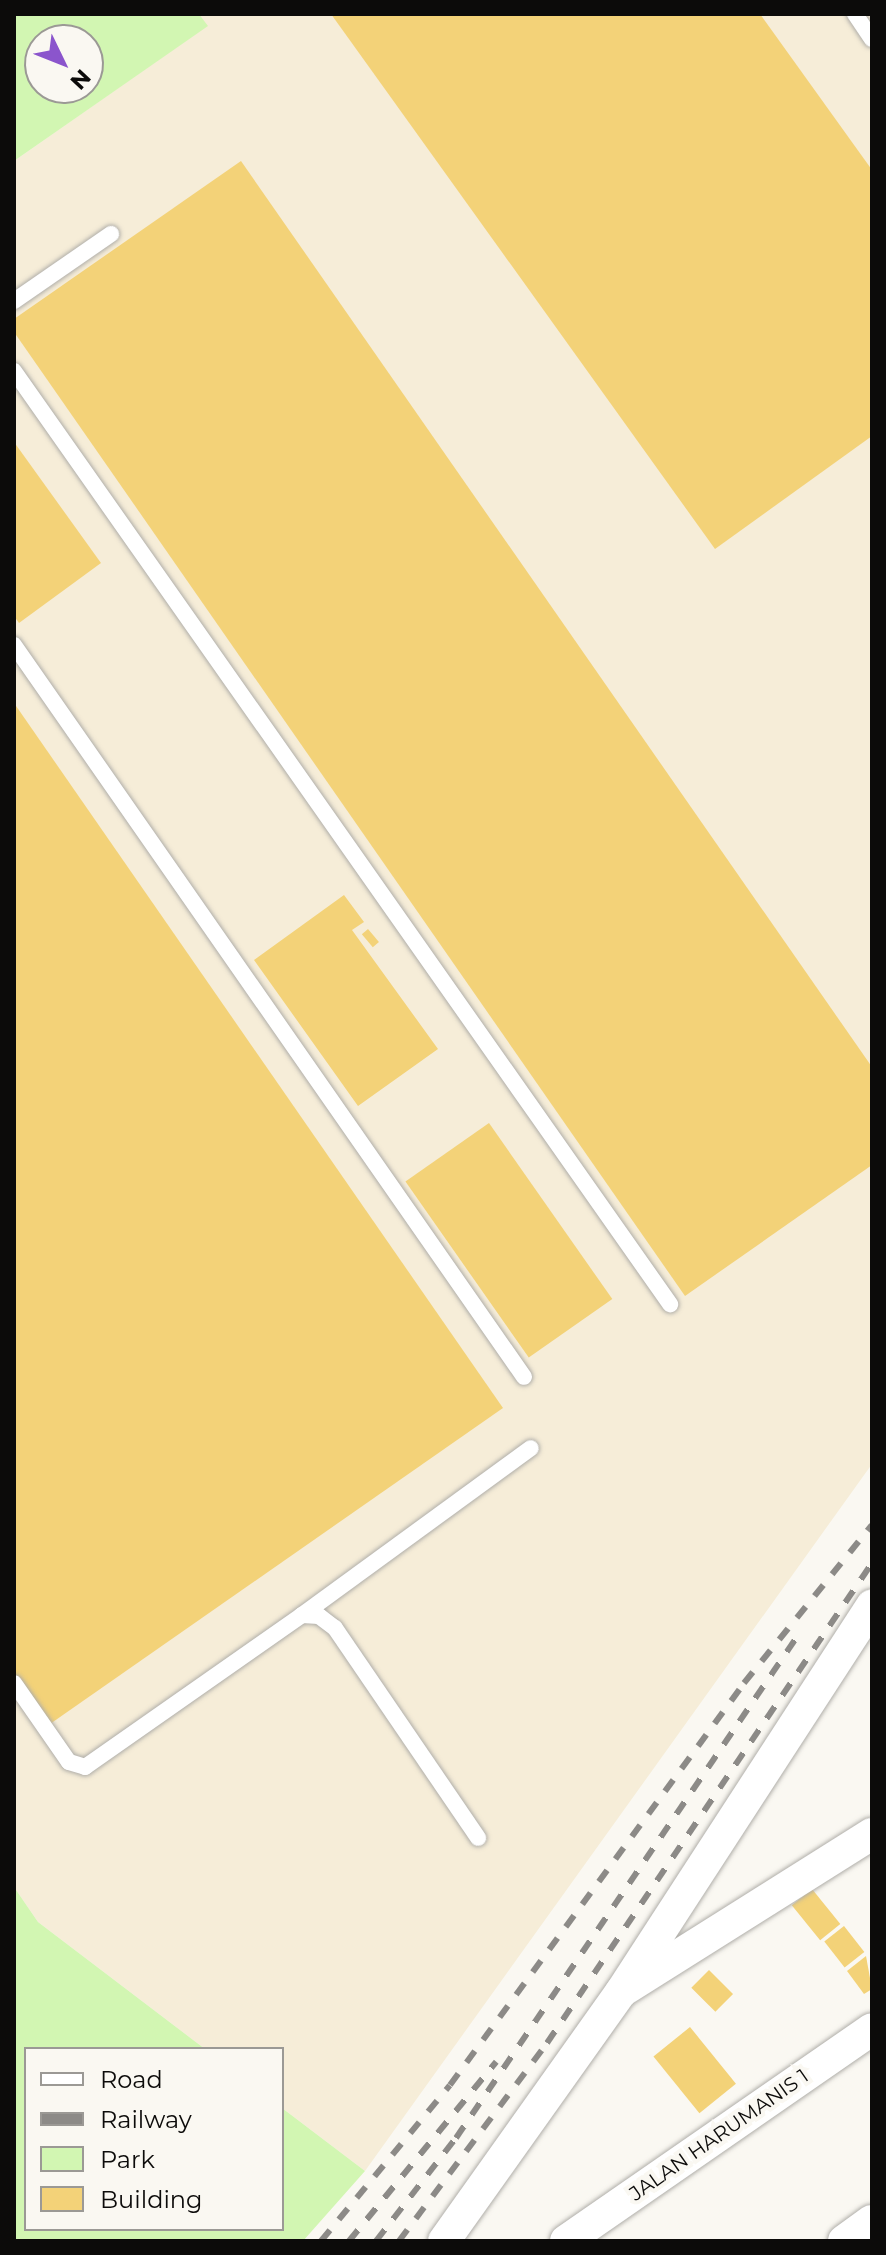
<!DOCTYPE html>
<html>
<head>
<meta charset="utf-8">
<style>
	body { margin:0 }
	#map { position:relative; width:886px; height:2255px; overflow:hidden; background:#faf8f2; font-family:Montserrat,sans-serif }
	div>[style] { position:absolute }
	.industrial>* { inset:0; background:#f6edd8 }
	.green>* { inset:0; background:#d2f6b2 }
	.building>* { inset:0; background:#f3d278; transform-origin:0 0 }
	.roads { filter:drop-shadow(0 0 2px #b0aea9) drop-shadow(0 0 2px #b0aea9) }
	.lane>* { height:16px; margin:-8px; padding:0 8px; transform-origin:8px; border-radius:8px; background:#fff }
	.street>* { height:32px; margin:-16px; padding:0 16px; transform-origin:16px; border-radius:16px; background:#fff }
	.rail>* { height:6px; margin-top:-3px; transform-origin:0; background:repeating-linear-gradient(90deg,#8c8a87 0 14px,transparent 0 28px) }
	span { translate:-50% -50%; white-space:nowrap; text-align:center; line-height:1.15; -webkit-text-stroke:8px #faf8f2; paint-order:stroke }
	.street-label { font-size:20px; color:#0c0b0a }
	.frame { position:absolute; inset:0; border:16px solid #0c0b0a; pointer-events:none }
	.legend { position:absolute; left:24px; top:2047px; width:260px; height:184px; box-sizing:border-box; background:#faf8f2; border:2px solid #9b9995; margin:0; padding:10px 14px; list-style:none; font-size:24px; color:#0c0b0a }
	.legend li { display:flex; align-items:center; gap:16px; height:40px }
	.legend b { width:40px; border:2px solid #9b9995 }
	.north { position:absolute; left:24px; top:24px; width:80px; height:80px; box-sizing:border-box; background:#faf8f2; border:2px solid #9b9995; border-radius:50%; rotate:133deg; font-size:22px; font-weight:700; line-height:32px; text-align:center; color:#0c0b0a }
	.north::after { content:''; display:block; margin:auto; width:28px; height:36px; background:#8b55cc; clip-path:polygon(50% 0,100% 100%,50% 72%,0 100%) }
</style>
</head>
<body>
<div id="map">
	<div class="industrial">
		<div style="clip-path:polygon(199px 14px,872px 14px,872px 1464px,365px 2171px,282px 2108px,282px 2049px,205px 2049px,38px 1922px,14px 1887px,14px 161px,207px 26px)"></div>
	</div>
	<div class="green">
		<div style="clip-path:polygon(evenodd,14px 14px,199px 14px,208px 26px,14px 161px,14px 14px,40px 40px,88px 40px,88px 88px,40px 88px,40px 40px)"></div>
		<div style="clip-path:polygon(14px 1887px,38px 1922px,205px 2049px,26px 2049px,26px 2229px,282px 2229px,282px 2108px,365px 2171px,303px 2241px,14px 2241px)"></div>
	</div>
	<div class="building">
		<div style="clip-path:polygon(331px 14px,760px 14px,872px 170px,872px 436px,715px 549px)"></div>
		<div style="clip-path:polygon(241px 161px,872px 1067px,872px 1165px,685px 1296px,14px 332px,14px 319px)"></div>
		<div style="clip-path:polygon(14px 442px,101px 563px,19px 623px,14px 616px)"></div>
		<div style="clip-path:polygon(14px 703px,503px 1408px,50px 1724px,14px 1672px)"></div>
		<div style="clip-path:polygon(344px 895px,364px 922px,352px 930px,438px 1049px,358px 1106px,254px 960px)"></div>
		<div style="left:368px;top:929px;width:17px;height:8px;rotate:50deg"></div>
		<div style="left:489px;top:1123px;width:215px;height:102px;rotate:55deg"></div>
		<div style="left:812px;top:1889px;width:45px;height:26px;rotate:51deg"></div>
		<div style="left:844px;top:1926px;width:33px;height:25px;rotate:52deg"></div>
		<div style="clip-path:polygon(866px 1956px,872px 1989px,864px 1994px,847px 1971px)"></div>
		<div style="left:709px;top:1970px;width:34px;height:25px;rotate:45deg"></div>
		<div style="left:690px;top:2027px;width:73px;height:47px;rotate:51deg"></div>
	</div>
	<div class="roads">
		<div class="lane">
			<div style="left:855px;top:14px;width:30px;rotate:56deg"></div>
			<div style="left:14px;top:301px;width:118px;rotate:-34.6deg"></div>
			<div style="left:14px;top:371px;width:1141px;rotate:54.89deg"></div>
			<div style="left:14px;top:645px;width:892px;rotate:55.13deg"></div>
			<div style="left:302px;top:1615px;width:283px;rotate:-36.1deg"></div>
			<div style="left:14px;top:1683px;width:96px;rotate:55.2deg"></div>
			<div style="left:69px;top:1762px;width:17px;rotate:17deg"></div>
			<div style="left:85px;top:1767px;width:265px;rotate:-35deg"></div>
			<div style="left:302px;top:1615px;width:17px;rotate:3deg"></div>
			<div style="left:319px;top:1616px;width:20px;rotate:37deg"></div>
			<div style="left:335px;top:1628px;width:254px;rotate:55.7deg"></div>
		</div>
		<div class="street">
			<div style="left:627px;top:1988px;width:289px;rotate:-32.2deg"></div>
			<div style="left:444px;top:2241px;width:305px;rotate:-54.6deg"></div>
			<div style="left:621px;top:1992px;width:461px;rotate:-57deg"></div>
			<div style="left:566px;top:2241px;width:372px;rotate:-34.7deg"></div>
			<div style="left:844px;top:2241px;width:34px;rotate:-36deg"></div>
		</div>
	</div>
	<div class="rail">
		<div style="left:321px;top:2241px;width:202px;rotate:-50.4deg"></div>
		<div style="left:450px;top:2085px;width:498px;rotate:-53.8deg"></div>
		<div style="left:744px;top:1683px;width:203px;rotate:-51deg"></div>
		<div style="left:349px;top:2241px;width:232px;rotate:-50.6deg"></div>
		<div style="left:376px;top:2241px;width:130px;rotate:-52.2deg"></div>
		<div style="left:456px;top:2138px;width:613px;rotate:-55.77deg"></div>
		<div style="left:399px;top:2241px;width:247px;rotate:-53.2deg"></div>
		<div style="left:547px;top:2043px;width:580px;rotate:-55.9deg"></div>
	</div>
	<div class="street-label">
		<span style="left:719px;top:2135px;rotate:-35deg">JALAN HARUMANIS 1</span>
	</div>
	<div class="frame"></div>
	<ul class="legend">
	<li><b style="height:10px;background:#fff"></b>Road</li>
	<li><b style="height:10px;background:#8c8a87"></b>Railway</li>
	<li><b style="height:22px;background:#d2f6b2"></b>Park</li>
	<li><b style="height:22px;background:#f3d278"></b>Building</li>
	</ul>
	<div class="north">N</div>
</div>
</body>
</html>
